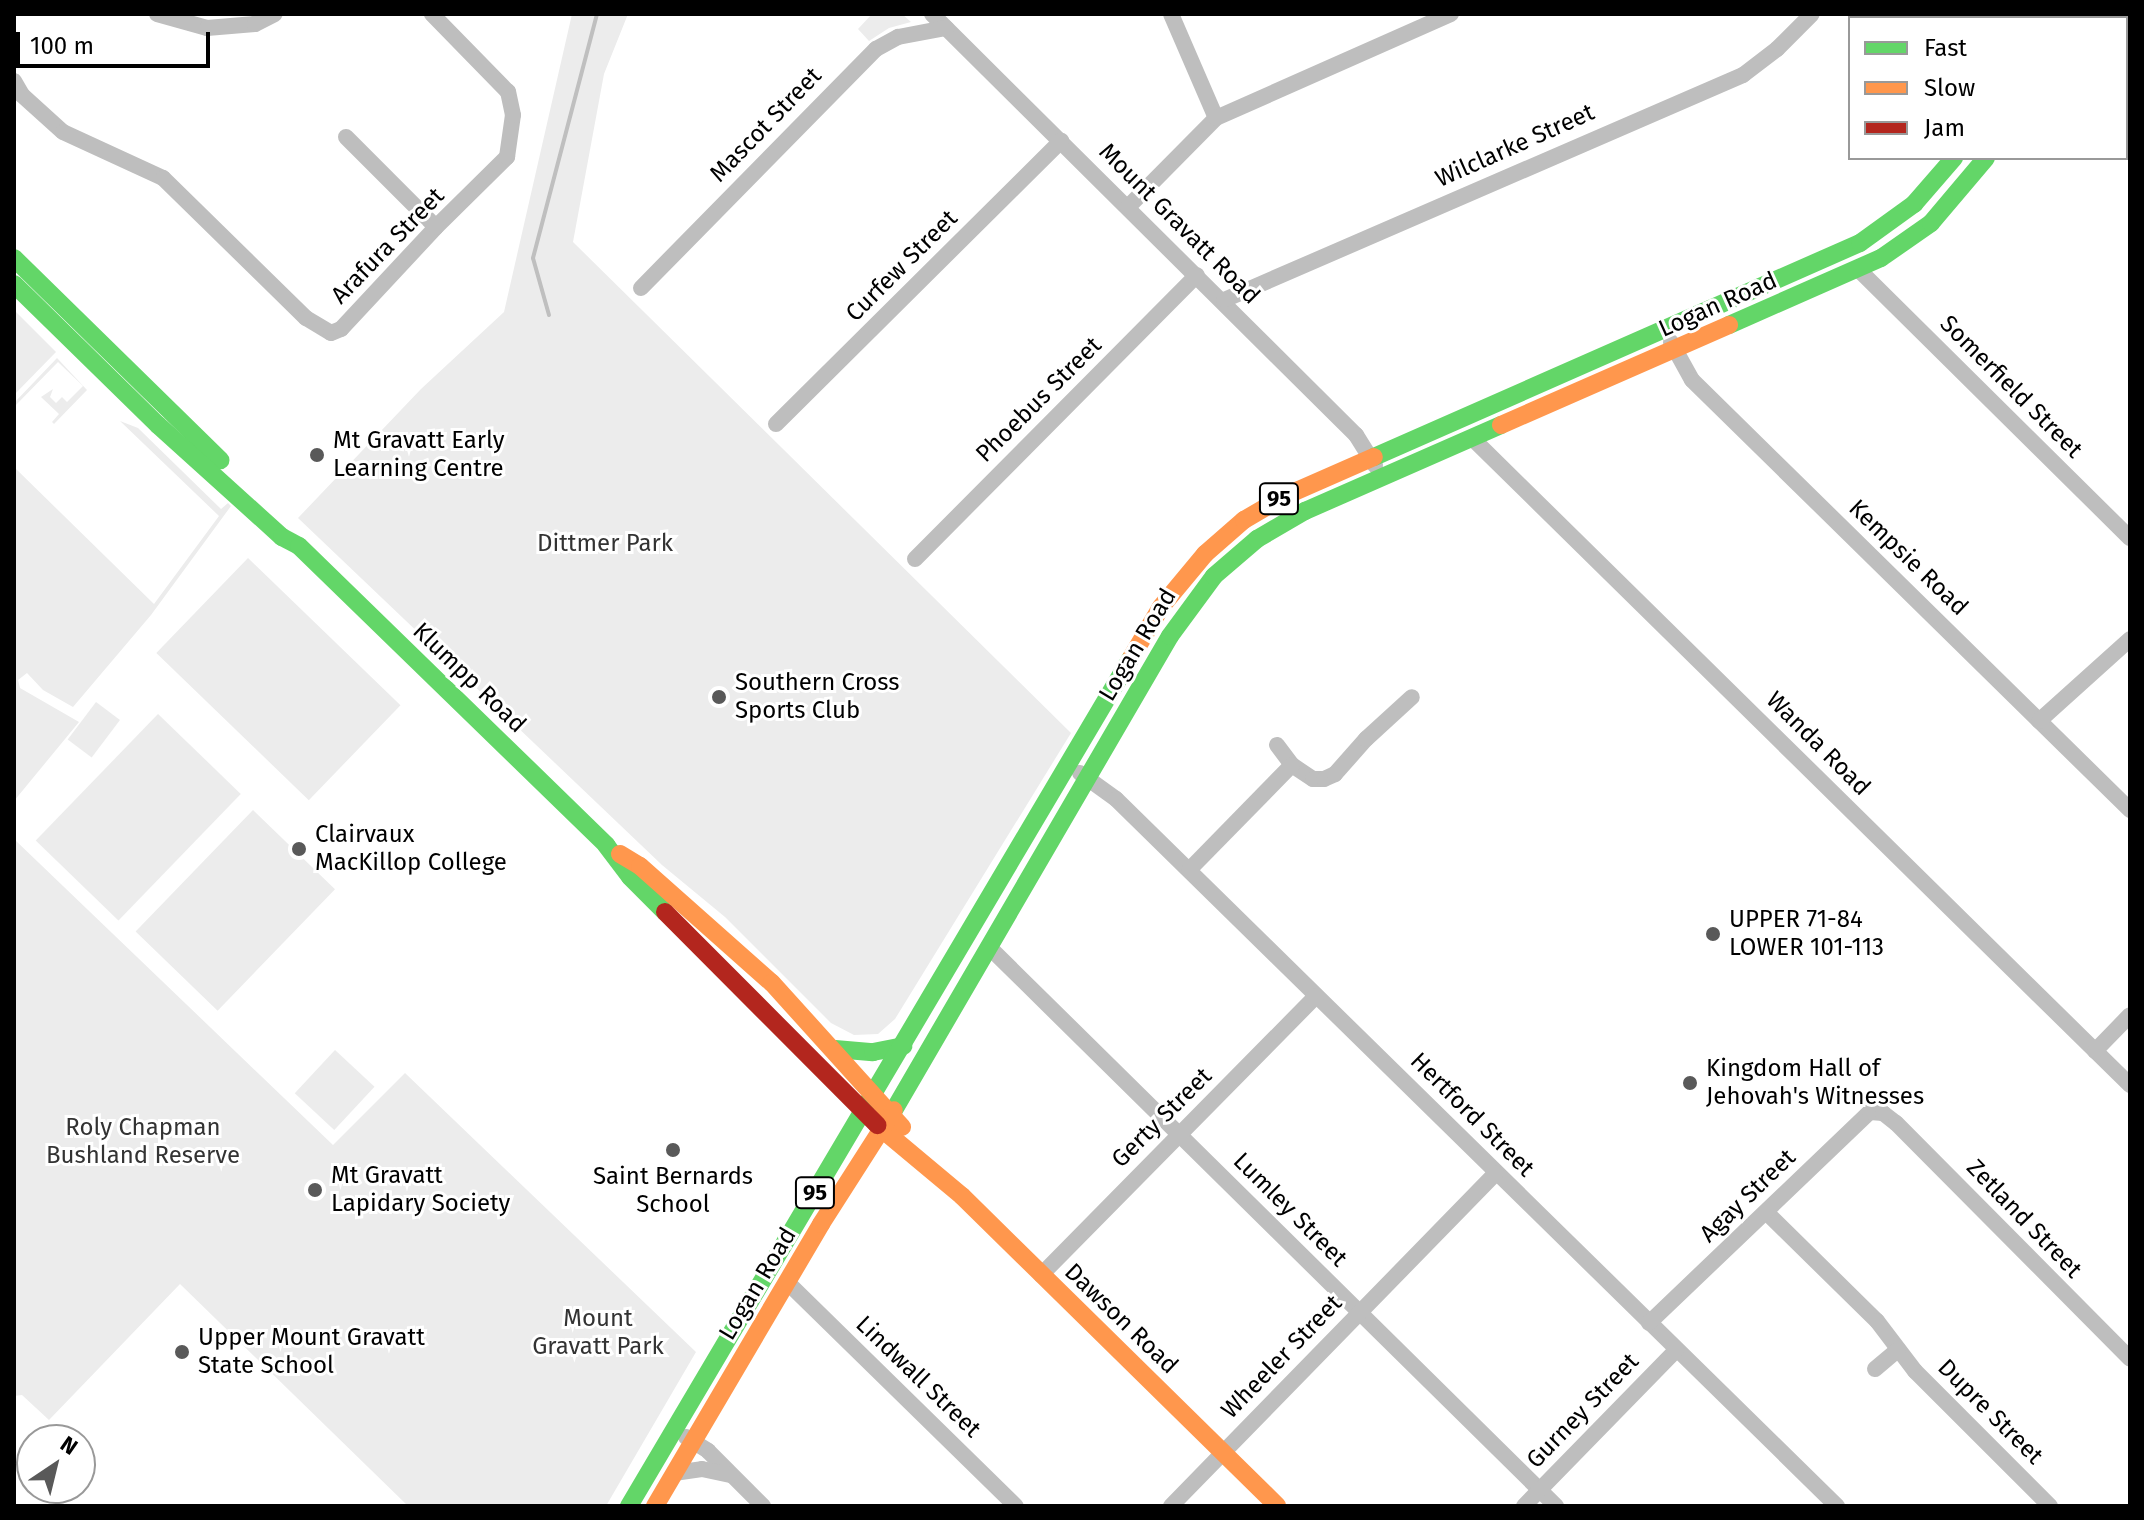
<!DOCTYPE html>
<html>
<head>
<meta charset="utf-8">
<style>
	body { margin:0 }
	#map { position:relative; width:2144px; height:1520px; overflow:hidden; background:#fff; font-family:"Fira Sans",sans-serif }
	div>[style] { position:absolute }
	.green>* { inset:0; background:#ececec; transform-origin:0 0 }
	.stream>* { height:4px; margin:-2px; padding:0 2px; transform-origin:2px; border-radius:2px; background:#bfbfbf }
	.street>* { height:16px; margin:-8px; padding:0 8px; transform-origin:8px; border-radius:8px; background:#bebebe }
	.fast>* { height:18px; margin:-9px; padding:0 9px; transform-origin:9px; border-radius:9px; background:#63d668 }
	.slow>* { height:18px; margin:-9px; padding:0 9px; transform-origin:9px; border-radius:9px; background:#ff974d }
	.jam>* { height:18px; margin:-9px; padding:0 9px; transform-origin:9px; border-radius:9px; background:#b3261e }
	.dots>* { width:22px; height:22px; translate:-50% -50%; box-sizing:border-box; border:4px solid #fff; border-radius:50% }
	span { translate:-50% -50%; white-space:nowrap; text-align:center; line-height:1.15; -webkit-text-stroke:6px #fff; paint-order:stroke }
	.shield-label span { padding:2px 6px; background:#fff; border:2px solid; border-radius:6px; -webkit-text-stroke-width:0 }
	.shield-label { font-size:22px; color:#000; font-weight:700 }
	.street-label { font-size:24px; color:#000 }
	.poi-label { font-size:24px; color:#000 }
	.left { translate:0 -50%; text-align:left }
	.park-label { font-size:24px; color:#333 }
	.frame { position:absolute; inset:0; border:16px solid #000; pointer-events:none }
	.legend { position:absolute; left:1848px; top:16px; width:280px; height:144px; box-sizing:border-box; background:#fff; border:2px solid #999; margin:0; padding:10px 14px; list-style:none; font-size:24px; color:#000 }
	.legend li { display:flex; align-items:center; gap:16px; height:40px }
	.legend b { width:40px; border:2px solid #999 }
	.north { position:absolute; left:16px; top:1424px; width:80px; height:80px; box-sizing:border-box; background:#fff; border:2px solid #999; border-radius:50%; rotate:35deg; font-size:22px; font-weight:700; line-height:32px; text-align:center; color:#000 }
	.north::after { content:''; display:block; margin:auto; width:28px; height:36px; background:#595959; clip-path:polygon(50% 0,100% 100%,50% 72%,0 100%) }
	.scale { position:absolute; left:16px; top:32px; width:194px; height:36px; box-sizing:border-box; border:4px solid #000; border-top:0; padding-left:10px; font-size:24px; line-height:28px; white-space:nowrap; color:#000; -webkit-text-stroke:6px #fff; paint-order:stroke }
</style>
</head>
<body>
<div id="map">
	<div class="green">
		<div style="clip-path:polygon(572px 14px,628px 14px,604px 74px,573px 242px,1071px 733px,895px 1019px,878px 1034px,854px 1035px,831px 1023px,725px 917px,662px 865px,298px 518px,421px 389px,504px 312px)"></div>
		<div style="clip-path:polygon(872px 14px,902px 14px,911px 22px,889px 28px,869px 41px,858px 29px)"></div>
		<div style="clip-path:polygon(14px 310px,56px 352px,14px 395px)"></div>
		<div style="clip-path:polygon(57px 358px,87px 390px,54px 424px,52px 422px,59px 414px,41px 397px,53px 389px,50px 397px,56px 403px,62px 397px,67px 402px,83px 386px,58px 362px,14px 407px,14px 403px)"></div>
		<div style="clip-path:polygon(120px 421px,138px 428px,221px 509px,228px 503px,231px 506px,151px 615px,73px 707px,43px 690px,27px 673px,18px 680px,20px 688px,79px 722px,14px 801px,14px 467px,154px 604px,219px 516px)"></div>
		<div style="left:248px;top:558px;width:212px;height:132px;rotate:44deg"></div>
		<div style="left:96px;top:702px;width:30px;height:47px;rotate:37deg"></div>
		<div style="left:158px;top:714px;width:115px;height:176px;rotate:44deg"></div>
		<div style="left:253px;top:810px;width:114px;height:169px;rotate:44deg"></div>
		<div style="clip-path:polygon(14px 839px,333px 1145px,405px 1073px,696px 1352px,606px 1506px,408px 1506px,180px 1284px,49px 1420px,22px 1395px,14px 1396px)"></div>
		<div style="left:335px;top:1050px;width:54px;height:59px;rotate:43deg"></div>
	</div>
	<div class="stream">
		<div style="left:549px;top:315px;width:59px;rotate:-105.7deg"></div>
		<div style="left:533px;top:258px;width:252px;rotate:-75.3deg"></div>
	</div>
	<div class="street">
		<div style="left:157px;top:14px;width:52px;rotate:15.6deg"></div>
		<div style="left:207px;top:28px;width:48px;rotate:-4.8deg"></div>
		<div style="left:255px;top:24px;width:22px;rotate:-27deg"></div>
		<div style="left:932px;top:14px;width:598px;rotate:44.8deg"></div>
		<div style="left:1356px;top:435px;width:36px;rotate:58deg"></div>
		<div style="left:1171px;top:14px;width:113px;rotate:66.6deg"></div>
		<div style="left:1876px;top:14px;width:6px;rotate:45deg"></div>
		<div style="left:14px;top:81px;width:16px;rotate:60deg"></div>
		<div style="left:22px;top:95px;width:55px;rotate:42.1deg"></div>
		<div style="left:63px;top:132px;width:110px;rotate:24.7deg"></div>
		<div style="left:163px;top:178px;width:200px;rotate:44.4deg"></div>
		<div style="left:306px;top:318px;width:29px;rotate:31deg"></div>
		<div style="left:331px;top:333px;width:11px;rotate:-22deg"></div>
		<div style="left:341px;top:329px;width:139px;rotate:-47deg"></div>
		<div style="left:436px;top:227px;width:100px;rotate:-44.6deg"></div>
		<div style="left:507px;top:157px;width:42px;rotate:-81.9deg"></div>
		<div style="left:513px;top:115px;width:24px;rotate:-102deg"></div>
		<div style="left:508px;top:92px;width:109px;rotate:-134.3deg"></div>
		<div style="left:2126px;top:97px;width:6px;rotate:45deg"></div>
		<div style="left:346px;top:137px;width:127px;rotate:45deg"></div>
		<div style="left:1128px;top:207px;width:125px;rotate:-45.3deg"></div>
		<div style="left:1216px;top:118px;width:257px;rotate:-23.9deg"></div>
		<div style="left:1859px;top:270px;width:381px;rotate:44.7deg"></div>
		<div style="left:641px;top:288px;width:335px;rotate:-45.5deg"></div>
		<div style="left:876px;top:49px;width:25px;rotate:-29deg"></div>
		<div style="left:898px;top:37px;width:49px;rotate:-10.6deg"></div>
		<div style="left:1224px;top:300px;width:566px;rotate:-23.44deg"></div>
		<div style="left:1743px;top:75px;width:43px;rotate:-37.4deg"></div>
		<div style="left:1777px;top:49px;width:49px;rotate:-45deg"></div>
		<div style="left:1671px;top:342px;width:43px;rotate:61.1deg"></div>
		<div style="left:1692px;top:380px;width:614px;rotate:44.47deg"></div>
		<div style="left:776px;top:424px;width:402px;rotate:-44.8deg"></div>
		<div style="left:1472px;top:438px;width:923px;rotate:44.52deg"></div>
		<div style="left:915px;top:559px;width:400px;rotate:-45.2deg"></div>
		<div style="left:2039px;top:721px;width:122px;rotate:-42deg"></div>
		<div style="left:1277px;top:745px;width:25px;rotate:53deg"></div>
		<div style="left:1292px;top:765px;width:25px;rotate:34deg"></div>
		<div style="left:1313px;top:779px;width:11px"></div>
		<div style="left:1324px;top:779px;width:12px;rotate:-24deg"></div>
		<div style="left:1335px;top:774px;width:47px;rotate:-48.5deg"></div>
		<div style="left:1366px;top:739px;width:62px;rotate:-42.4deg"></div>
		<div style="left:1080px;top:773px;width:44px;rotate:35.8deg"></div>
		<div style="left:1116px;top:799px;width:1010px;rotate:44.44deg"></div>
		<div style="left:1189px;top:870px;width:147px;rotate:-45.6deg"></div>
		<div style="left:990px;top:948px;width:795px;rotate:44.59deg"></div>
		<div style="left:2095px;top:1051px;width:50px;rotate:-45.8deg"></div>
		<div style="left:1766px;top:1212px;width:156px;rotate:44.5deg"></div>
		<div style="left:1877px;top:1321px;width:63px;rotate:52.8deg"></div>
		<div style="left:1915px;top:1371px;width:191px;rotate:45deg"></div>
		<div style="left:1041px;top:1275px;width:392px;rotate:-45.4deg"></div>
		<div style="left:787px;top:1282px;width:320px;rotate:44.4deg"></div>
		<div style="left:1649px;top:1323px;width:306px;rotate:-43.7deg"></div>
		<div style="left:1870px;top:1112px;width:13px;rotate:4deg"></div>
		<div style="left:1883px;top:1113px;width:16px;rotate:38deg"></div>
		<div style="left:1896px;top:1123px;width:332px;rotate:45.2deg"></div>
		<div style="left:1875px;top:1369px;width:30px;rotate:-40deg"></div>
		<div style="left:686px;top:1437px;width:26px;rotate:32deg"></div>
		<div style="left:708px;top:1451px;width:78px;rotate:45deg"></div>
		<div style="left:674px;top:1473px;width:28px;rotate:-8deg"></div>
		<div style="left:702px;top:1469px;width:30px;rotate:12deg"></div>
		<div style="left:1171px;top:1506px;width:465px;rotate:-45.7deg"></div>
		<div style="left:1524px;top:1506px;width:218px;rotate:-45.7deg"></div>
	</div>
	<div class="fast">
		<div style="left:2081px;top:18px;width:5px;rotate:-53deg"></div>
		<div style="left:14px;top:258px;width:289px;rotate:44.4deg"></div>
		<div style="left:14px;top:284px;width:202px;rotate:44.4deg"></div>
		<div style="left:158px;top:425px;width:167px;rotate:42.1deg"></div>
		<div style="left:282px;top:537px;width:19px;rotate:28deg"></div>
		<div style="left:299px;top:546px;width:429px;rotate:44.2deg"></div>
		<div style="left:606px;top:845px;width:40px;rotate:53deg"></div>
		<div style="left:630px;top:877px;width:49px;rotate:45deg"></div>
		<div style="left:1729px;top:325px;width:166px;rotate:-23.8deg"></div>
		<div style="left:1881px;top:258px;width:61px;rotate:-35deg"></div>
		<div style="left:1931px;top:223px;width:85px;rotate:-49.8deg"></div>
		<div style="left:1374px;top:457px;width:531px;rotate:-23.77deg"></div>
		<div style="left:1860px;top:243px;width:67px;rotate:-35.8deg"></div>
		<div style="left:1914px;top:204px;width:61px;rotate:-49deg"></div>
		<div style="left:835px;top:1049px;width:38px;rotate:5deg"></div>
		<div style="left:873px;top:1052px;width:31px;rotate:-11deg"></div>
		<div style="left:894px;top:1110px;width:548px;rotate:-59.79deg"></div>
		<div style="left:1170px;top:636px;width:74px;rotate:-53.7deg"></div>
		<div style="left:1214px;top:576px;width:57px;rotate:-40.7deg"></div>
		<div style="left:1257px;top:539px;width:56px;rotate:-30.3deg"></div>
		<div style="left:1305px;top:511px;width:214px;rotate:-23.7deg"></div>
		<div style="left:629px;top:1506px;width:985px;rotate:-59.38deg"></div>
	</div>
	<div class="slow">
		<div style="left:2053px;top:18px;width:5px;rotate:-53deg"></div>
		<div style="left:1501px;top:425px;width:249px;rotate:-23.7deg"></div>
		<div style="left:1131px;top:658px;width:59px;rotate:-59.5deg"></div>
		<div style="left:1161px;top:607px;width:69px;rotate:-50.3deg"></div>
		<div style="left:1205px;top:554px;width:52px;rotate:-41.1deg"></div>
		<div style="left:1244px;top:520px;width:48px;rotate:-30.3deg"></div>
		<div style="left:1285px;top:496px;width:97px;rotate:-23.7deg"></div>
		<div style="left:620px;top:854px;width:23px;rotate:31deg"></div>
		<div style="left:640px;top:866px;width:176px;rotate:41.6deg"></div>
		<div style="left:772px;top:983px;width:194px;rotate:47.9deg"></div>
		<div style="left:877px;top:1125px;width:111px;rotate:39.9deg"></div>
		<div style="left:962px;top:1196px;width:442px;rotate:44.5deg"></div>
		<div style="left:655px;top:1506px;width:327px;rotate:-59.5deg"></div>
		<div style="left:821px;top:1224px;width:135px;rotate:-57.4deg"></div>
	</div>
	<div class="jam">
		<div style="left:665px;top:912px;width:301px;rotate:45.1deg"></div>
	</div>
	<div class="dots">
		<div style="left:317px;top:455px;background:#595959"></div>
		<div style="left:719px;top:697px;background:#595959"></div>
		<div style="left:299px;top:849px;background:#595959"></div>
		<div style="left:1713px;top:934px;background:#595959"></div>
		<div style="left:1690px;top:1083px;background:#595959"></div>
		<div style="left:673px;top:1150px;background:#595959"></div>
		<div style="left:315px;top:1190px;background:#595959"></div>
		<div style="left:182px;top:1352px;background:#595959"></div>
	</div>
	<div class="shield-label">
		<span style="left:1279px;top:499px">95</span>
		<span style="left:815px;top:1193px">95</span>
	</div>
	<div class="street-label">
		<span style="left:766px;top:125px;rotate:-46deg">Mascot Street</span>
		<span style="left:1515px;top:146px;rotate:-24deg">Wilclarke Street</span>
		<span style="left:1179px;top:224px;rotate:45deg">Mount Gravatt Road</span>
		<span style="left:388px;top:246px;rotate:-46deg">Arafura Street</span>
		<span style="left:902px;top:266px;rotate:-45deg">Curfew Street</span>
		<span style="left:1718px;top:305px;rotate:-24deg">Logan Road</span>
		<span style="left:2011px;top:387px;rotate:45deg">Somerfield Street</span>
		<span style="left:1039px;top:400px;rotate:-45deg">Phoebus Street</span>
		<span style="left:1908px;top:558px;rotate:44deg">Kempsie Road</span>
		<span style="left:1138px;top:645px;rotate:-59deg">Logan Road</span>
		<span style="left:469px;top:678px;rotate:44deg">Klumpp Road</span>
		<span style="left:1818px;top:744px;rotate:45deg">Wanda Road</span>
		<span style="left:1472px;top:1115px;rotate:45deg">Hertford Street</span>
		<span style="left:1162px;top:1118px;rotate:-45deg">Gerty Street</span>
		<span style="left:1748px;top:1196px;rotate:-44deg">Agay Street</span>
		<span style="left:1290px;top:1210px;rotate:45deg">Lumley Street</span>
		<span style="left:2024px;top:1219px;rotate:46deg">Zetland Street</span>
		<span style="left:758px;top:1284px;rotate:-59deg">Logan Road</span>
		<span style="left:1121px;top:1319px;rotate:44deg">Dawson Road</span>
		<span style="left:1282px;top:1357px;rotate:-46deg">Wheeler Street</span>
		<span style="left:918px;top:1377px;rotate:44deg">Lindwall Street</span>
		<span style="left:1583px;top:1411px;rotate:-46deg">Gurney Street</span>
		<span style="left:1990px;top:1412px;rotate:45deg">Dupre Street</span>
	</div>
	<div class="poi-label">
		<span class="left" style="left:333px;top:455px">Mt Gravatt Early<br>Learning Centre</span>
		<span class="left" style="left:735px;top:697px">Southern Cross<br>Sports Club</span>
		<span class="left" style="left:315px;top:849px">Clairvaux<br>MacKillop College</span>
		<span class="left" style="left:1729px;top:934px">UPPER 71-84<br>LOWER 101-113</span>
		<span class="left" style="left:1706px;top:1083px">Kingdom Hall of<br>Jehovah's Witnesses</span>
		<span class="left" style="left:331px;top:1190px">Mt Gravatt<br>Lapidary Society</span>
		<span style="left:673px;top:1191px">Saint Bernards<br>School</span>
		<span class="left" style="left:198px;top:1352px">Upper Mount Gravatt<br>State School</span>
	</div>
	<div class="park-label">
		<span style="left:605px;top:544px">Dittmer Park</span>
		<span style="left:143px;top:1142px">Roly Chapman<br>Bushland Reserve</span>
		<span style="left:598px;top:1333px">Mount<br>Gravatt Park</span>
	</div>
	<div class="frame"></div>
	<ul class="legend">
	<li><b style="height:10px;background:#63d668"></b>Fast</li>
	<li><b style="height:10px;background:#ff974d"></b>Slow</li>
	<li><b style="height:10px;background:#b3261e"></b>Jam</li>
	</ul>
	<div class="north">N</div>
	<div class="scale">100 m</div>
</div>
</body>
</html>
